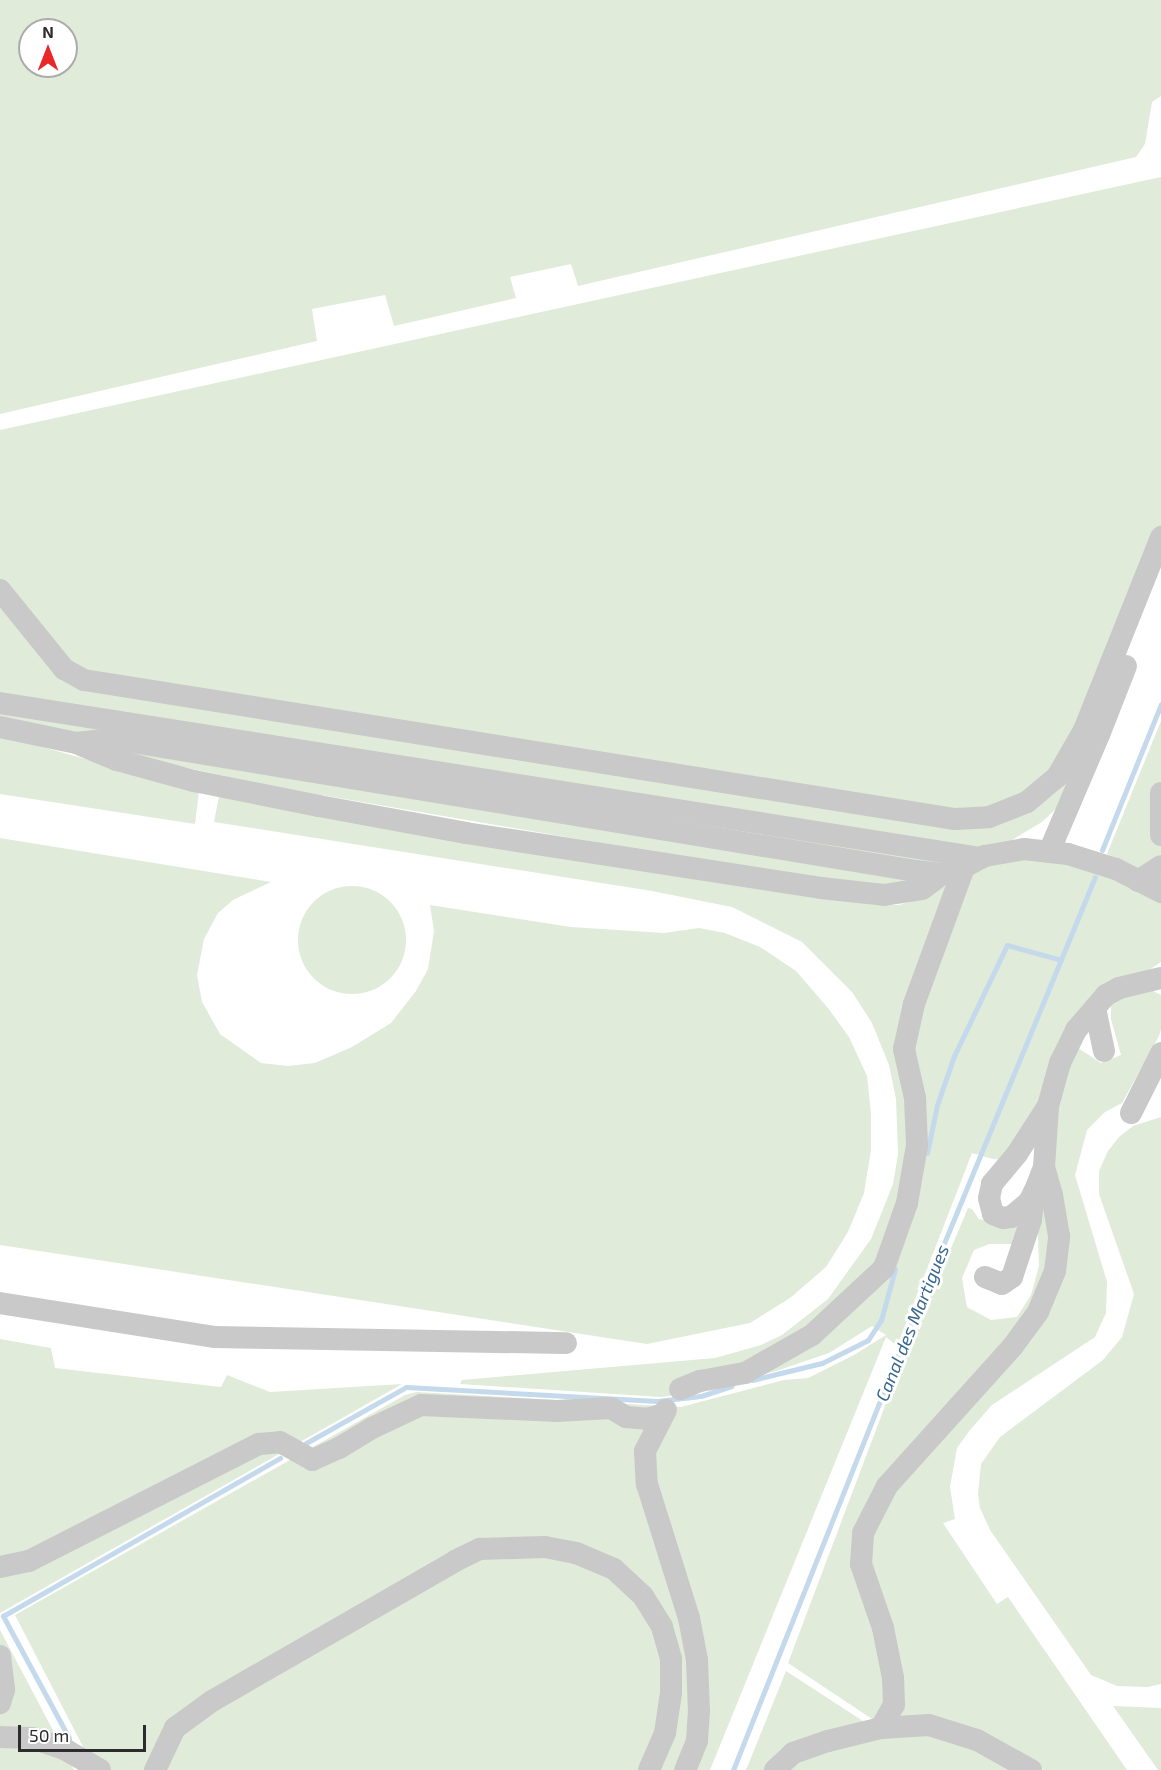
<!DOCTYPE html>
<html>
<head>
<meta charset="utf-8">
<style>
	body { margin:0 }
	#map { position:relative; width:1161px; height:1770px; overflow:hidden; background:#fff; font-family:"Exo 2",sans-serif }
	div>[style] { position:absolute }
	.green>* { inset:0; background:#e1ebd9 }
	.round { border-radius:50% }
	.stream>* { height:5px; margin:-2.5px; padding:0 2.5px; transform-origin:2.5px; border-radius:2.5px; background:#c4d9eb }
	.minor>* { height:22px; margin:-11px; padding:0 11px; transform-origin:11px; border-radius:11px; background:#c9c9c9 }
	span { translate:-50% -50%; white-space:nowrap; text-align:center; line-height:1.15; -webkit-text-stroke:6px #fff; paint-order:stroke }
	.water-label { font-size:18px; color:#39688f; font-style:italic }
	.north { position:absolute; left:18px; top:18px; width:60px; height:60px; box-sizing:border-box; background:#fff; border:2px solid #ababab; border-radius:50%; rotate:0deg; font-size:16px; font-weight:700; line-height:24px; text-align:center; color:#2c2c2c }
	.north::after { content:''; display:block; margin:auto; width:21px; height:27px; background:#e92929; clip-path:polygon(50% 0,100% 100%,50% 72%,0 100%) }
	.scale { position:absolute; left:18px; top:1725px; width:128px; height:27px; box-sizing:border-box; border:3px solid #2c2c2c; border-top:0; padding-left:8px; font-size:18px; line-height:21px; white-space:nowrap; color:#2c2c2c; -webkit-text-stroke:4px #fff; paint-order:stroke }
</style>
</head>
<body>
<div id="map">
	<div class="green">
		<div style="clip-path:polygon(evenodd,0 0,1161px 0,1161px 96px,1152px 102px,1145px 144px,1136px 157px,578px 286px,571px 264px,510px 277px,516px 298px,394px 326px,385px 295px,312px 309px,317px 341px,0 414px,0 0,30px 30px,66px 30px,66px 66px,30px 66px,30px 30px)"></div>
		<div style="clip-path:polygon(1161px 177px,1161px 556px,1060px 805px,1042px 822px,1007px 843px,895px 886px,857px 887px,275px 787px,142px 758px,0 716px,0 430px)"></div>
		<div style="clip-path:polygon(1161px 721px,1161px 882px,1107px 854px)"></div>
		<div style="clip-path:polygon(0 735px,199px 791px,195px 824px,0 794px)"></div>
		<div style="clip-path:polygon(219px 796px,875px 905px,899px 905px,927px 896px,984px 865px,1015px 857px,1066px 859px,1149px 895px,1161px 903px,1161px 962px,1143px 974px,1124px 979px,1036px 1106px,1004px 1160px,993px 1159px,972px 1153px,897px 1346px,886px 1337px,710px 1770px,95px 1770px,15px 1615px,405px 1395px,417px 1392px,681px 1407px,784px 1380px,808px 1378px,854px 1355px,886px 1335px,872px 1326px,829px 1353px,776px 1371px,689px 1394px,660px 1397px,460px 1384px,462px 1380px,715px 1358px,761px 1345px,782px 1335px,828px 1299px,871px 1239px,893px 1184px,898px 1154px,896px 1099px,889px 1065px,872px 1023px,852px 992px,802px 942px,732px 907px,652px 891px,214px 822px)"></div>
		<div style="clip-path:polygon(0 838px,271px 882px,233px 900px,218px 913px,204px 939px,197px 975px,202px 1002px,220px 1034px,261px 1063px,288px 1066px,315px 1063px,352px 1047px,391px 1023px,416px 991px,428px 969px,434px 931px,430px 905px,571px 927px,664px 933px,699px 928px,725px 933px,760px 947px,796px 971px,828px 1008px,849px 1037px,867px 1076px,871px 1114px,871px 1150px,864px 1193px,848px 1232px,826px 1267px,790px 1298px,750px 1323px,647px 1344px,0 1245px)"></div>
		<div class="round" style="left:298px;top:886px;width:108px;height:108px"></div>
		<div style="clip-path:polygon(1151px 990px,1161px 995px,1161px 1030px,1158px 1038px,1122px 1103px,1105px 1112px,1087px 1130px,1075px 1175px,1107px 1282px,1106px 1313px,1095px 1337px,992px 1405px,970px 1430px,957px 1448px,950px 1487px,955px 1519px,943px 1523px,997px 1604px,1008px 1597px,1127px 1770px,1044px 1770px,1033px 1760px,875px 1721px,788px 1663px,891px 1390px,968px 1208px,972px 1209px,979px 1219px,998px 1223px,1020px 1221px,1015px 1244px,989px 1244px,974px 1250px,962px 1278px,967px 1307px,991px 1320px,1017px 1317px,1031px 1295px,1039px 1266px,1037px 1208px,1054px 1110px,1075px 1046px,1101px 1063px,1121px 1055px,1111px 1019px,1111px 1004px,1118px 996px)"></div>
		<div style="clip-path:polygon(1161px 1117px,1161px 1684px,1148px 1687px,1117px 1686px,1091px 1675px,990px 1530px,980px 1508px,978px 1494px,981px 1464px,1000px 1437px,1103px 1360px,1122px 1337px,1134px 1294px,1099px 1194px,1099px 1171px,1108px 1151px,1119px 1137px,1133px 1126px)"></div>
		<div style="clip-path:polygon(0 1339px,51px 1348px,55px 1368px,221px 1387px,227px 1375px,270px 1392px,402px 1384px,0 1613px)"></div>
		<div style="clip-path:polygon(0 1630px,74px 1770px,0 1770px)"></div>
		<div style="clip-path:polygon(786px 1671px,869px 1725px,767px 1770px,746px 1770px)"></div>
		<div style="clip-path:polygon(1113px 1706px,1161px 1708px,1161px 1770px,1158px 1770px)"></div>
		<div style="clip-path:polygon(929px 1729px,1024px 1770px,785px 1770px,805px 1752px)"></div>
	</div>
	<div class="stream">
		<div style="left:1102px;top:850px;width:157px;rotate:-68deg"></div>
		<div style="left:927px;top:1153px;width:49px;rotate:-78.2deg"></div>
		<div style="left:937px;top:1105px;width:52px;rotate:-70.9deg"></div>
		<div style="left:954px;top:1056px;width:123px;rotate:-64.5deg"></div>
		<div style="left:1007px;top:945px;width:56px;rotate:15.5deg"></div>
		<div style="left:752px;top:1380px;width:72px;rotate:-13.7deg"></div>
		<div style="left:822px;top:1363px;width:51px;rotate:-26.6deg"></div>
		<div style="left:868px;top:1340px;width:24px;rotate:-57deg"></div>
		<div style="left:881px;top:1320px;width:53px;rotate:-74.6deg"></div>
		<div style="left:306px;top:1443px;width:115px;rotate:-29.2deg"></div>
		<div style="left:406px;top:1387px;width:251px;rotate:3.2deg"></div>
		<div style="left:657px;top:1401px;width:44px;rotate:-6.5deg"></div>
		<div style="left:701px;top:1396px;width:32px;rotate:-18deg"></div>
		<div style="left:69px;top:1738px;width:139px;rotate:-118.4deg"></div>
		<div style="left:3px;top:1616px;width:319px;rotate:-29.7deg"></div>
		<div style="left:733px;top:1770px;width:470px;rotate:-68.3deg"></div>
		<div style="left:907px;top:1333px;width:493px;rotate:-67.6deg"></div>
	</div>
	<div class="minor">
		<div style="left:0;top:590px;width:102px;rotate:51deg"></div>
		<div style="left:64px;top:669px;width:23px;rotate:29deg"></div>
		<div style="left:84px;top:680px;width:882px;rotate:9.07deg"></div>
		<div style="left:955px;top:819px;width:34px;rotate:-3deg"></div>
		<div style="left:989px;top:817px;width:41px;rotate:-21.5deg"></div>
		<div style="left:1027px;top:802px;width:39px;rotate:-40deg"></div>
		<div style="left:1057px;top:777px;width:54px;rotate:-60.1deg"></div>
		<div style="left:1084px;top:730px;width:208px;rotate:-68.2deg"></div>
		<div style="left:0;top:703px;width:993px;rotate:8.98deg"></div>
		<div style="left:0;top:727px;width:78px;rotate:11.9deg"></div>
		<div style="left:76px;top:743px;width:38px;rotate:-6deg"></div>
		<div style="left:114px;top:739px;width:813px;rotate:9.35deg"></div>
		<div style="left:916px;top:871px;width:27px;rotate:6deg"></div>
		<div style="left:943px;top:874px;width:22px;rotate:-18deg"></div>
		<div style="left:964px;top:867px;width:24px;rotate:-28deg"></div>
		<div style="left:985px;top:856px;width:40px;rotate:-10deg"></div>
		<div style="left:1024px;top:849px;width:44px;rotate:6.5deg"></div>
		<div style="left:1068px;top:854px;width:50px;rotate:17.4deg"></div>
		<div style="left:1116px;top:869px;width:51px;rotate:27.1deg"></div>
		<div style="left:81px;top:745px;width:39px;rotate:23deg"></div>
		<div style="left:117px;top:760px;width:80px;rotate:15.3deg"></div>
		<div style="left:194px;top:781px;width:127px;rotate:11.3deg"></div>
		<div style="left:319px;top:806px;width:149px;rotate:10.4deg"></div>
		<div style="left:466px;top:833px;width:359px;rotate:8.8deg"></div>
		<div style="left:821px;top:888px;width:63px;rotate:6.3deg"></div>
		<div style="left:884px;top:895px;width:38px;rotate:-9deg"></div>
		<div style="left:922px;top:889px;width:26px;rotate:-36deg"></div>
		<div style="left:1161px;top:793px;width:42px;rotate:90deg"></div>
		<div style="left:1049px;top:852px;width:127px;rotate:-66.9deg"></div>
		<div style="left:1099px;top:735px;width:74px;rotate:-68.6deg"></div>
		<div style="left:1138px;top:881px;width:27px;rotate:-33deg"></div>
		<div style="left:1095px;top:1008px;width:44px;rotate:78.2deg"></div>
		<div style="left:1048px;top:1106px;width:57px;rotate:122.9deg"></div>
		<div style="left:1017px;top:1154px;width:39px;rotate:130deg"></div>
		<div style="left:992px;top:1184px;width:14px;rotate:102deg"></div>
		<div style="left:989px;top:1198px;width:16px;rotate:76deg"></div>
		<div style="left:993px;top:1214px;width:11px;rotate:22deg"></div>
		<div style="left:1003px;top:1218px;width:8px;rotate:-7deg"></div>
		<div style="left:1011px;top:1217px;width:23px;rotate:-40deg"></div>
		<div style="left:1029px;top:1202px;width:16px;rotate:-63deg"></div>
		<div style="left:1036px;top:1188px;width:22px;rotate:-69deg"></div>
		<div style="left:1044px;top:1167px;width:61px;rotate:-86.2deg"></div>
		<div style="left:1048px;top:1106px;width:45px;rotate:-74.4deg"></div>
		<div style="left:1060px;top:1063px;width:37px;rotate:-64deg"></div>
		<div style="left:1076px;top:1030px;width:46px;rotate:-49.4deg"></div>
		<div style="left:1106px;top:995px;width:15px;rotate:-28deg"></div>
		<div style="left:1119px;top:988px;width:43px;rotate:-13.4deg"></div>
		<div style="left:1131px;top:1113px;width:67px;rotate:-63.4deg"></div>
		<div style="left:985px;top:1277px;width:18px;rotate:22deg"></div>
		<div style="left:1002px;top:1284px;width:12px;rotate:-35deg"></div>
		<div style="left:1012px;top:1277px;width:60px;rotate:-71.6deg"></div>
		<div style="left:1031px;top:1220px;width:28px;rotate:-84deg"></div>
		<div style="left:0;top:1303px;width:218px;rotate:9deg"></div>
		<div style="left:215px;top:1337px;width:351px;rotate:1deg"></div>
		<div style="left:680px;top:1389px;width:22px;rotate:-22deg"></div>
		<div style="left:700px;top:1381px;width:46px;rotate:-10.1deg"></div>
		<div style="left:745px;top:1373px;width:77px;rotate:-29.6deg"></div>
		<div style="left:812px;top:1335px;width:98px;rotate:-42.9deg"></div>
		<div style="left:884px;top:1268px;width:69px;rotate:-70.5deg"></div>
		<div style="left:907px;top:1203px;width:59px;rotate:-80.2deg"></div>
		<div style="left:917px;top:1145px;width:47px;rotate:-92.4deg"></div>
		<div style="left:915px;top:1098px;width:50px;rotate:-102.7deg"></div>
		<div style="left:904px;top:1049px;width:46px;rotate:-77.5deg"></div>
		<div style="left:914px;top:1004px;width:146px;rotate:-69.9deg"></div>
		<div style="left:666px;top:1410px;width:46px;rotate:117.1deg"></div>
		<div style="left:645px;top:1451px;width:33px;rotate:87deg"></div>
		<div style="left:647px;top:1484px;width:140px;rotate:72.6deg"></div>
		<div style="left:689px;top:1618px;width:43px;rotate:79.2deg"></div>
		<div style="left:697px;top:1660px;width:51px;rotate:87.8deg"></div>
		<div style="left:699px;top:1711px;width:30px;rotate:94deg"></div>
		<div style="left:697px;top:1741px;width:31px;rotate:112deg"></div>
		<div style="left:0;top:1567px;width:30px;rotate:-12deg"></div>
		<div style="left:29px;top:1561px;width:258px;rotate:-27deg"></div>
		<div style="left:259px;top:1444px;width:21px;rotate:-5deg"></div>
		<div style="left:280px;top:1442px;width:37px;rotate:29deg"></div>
		<div style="left:312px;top:1460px;width:30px;rotate:-24deg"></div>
		<div style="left:339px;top:1448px;width:39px;rotate:-31deg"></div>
		<div style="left:372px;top:1428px;width:54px;rotate:-25.1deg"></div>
		<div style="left:421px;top:1405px;width:136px;rotate:2.5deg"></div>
		<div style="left:557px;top:1411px;width:54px;rotate:-3.2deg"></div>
		<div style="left:611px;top:1408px;width:17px;rotate:31deg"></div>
		<div style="left:626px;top:1417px;width:21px;rotate:5deg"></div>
		<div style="left:647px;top:1419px;width:17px;rotate:-17deg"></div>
		<div style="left:0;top:1656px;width:34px;rotate:83deg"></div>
		<div style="left:4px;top:1690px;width:14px;rotate:107deg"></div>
		<div style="left:881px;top:1728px;width:26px;rotate:-61deg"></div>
		<div style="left:894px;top:1705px;width:27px;rotate:-92deg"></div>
		<div style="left:893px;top:1678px;width:51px;rotate:-101.3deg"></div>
		<div style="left:883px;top:1628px;width:68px;rotate:-109deg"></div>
		<div style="left:861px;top:1564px;width:31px;rotate:-86deg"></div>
		<div style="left:863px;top:1533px;width:53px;rotate:-62.9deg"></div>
		<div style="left:887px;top:1486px;width:188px;rotate:-48deg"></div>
		<div style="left:1013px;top:1346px;width:42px;rotate:-53.7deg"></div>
		<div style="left:1038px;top:1312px;width:44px;rotate:-67.5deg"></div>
		<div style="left:1055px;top:1271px;width:35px;rotate:-83deg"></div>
		<div style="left:1059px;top:1236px;width:42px;rotate:-99.7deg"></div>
		<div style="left:1052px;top:1195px;width:29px;rotate:-106deg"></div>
		<div style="left:0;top:1737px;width:32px;rotate:2deg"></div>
		<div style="left:32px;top:1738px;width:36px;rotate:19deg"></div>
		<div style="left:66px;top:1750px;width:39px;rotate:30deg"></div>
		<div style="left:155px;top:1770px;width:47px;rotate:-64.5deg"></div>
		<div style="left:175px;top:1728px;width:46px;rotate:-36.1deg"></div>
		<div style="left:212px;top:1701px;width:280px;rotate:-29.9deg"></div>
		<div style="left:455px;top:1561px;width:28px;rotate:-26deg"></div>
		<div style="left:480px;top:1549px;width:65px;rotate:-1.8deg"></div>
		<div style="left:545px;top:1547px;width:32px;rotate:11deg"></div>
		<div style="left:576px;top:1553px;width:41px;rotate:22.8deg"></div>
		<div style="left:614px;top:1569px;width:40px;rotate:43deg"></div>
		<div style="left:643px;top:1596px;width:36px;rotate:58deg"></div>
		<div style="left:662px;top:1627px;width:33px;rotate:74deg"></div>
		<div style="left:671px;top:1659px;width:34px;rotate:90deg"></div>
		<div style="left:671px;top:1693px;width:40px;rotate:98.5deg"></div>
		<div style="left:665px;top:1733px;width:40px;rotate:113.4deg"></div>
		<div style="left:775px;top:1770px;width:25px;rotate:-43deg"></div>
		<div style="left:793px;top:1753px;width:37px;rotate:-19deg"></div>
		<div style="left:828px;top:1741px;width:55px;rotate:-13.8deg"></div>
		<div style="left:881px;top:1728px;width:48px;rotate:-3.6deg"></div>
		<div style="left:929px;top:1725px;width:50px;rotate:17.4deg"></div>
		<div style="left:977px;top:1740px;width:62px;rotate:29.1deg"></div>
	</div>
	<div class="water-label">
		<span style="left:912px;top:1323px;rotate:-68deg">Canal des Martigues</span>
	</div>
	<div class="north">N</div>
	<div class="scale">50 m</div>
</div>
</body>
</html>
